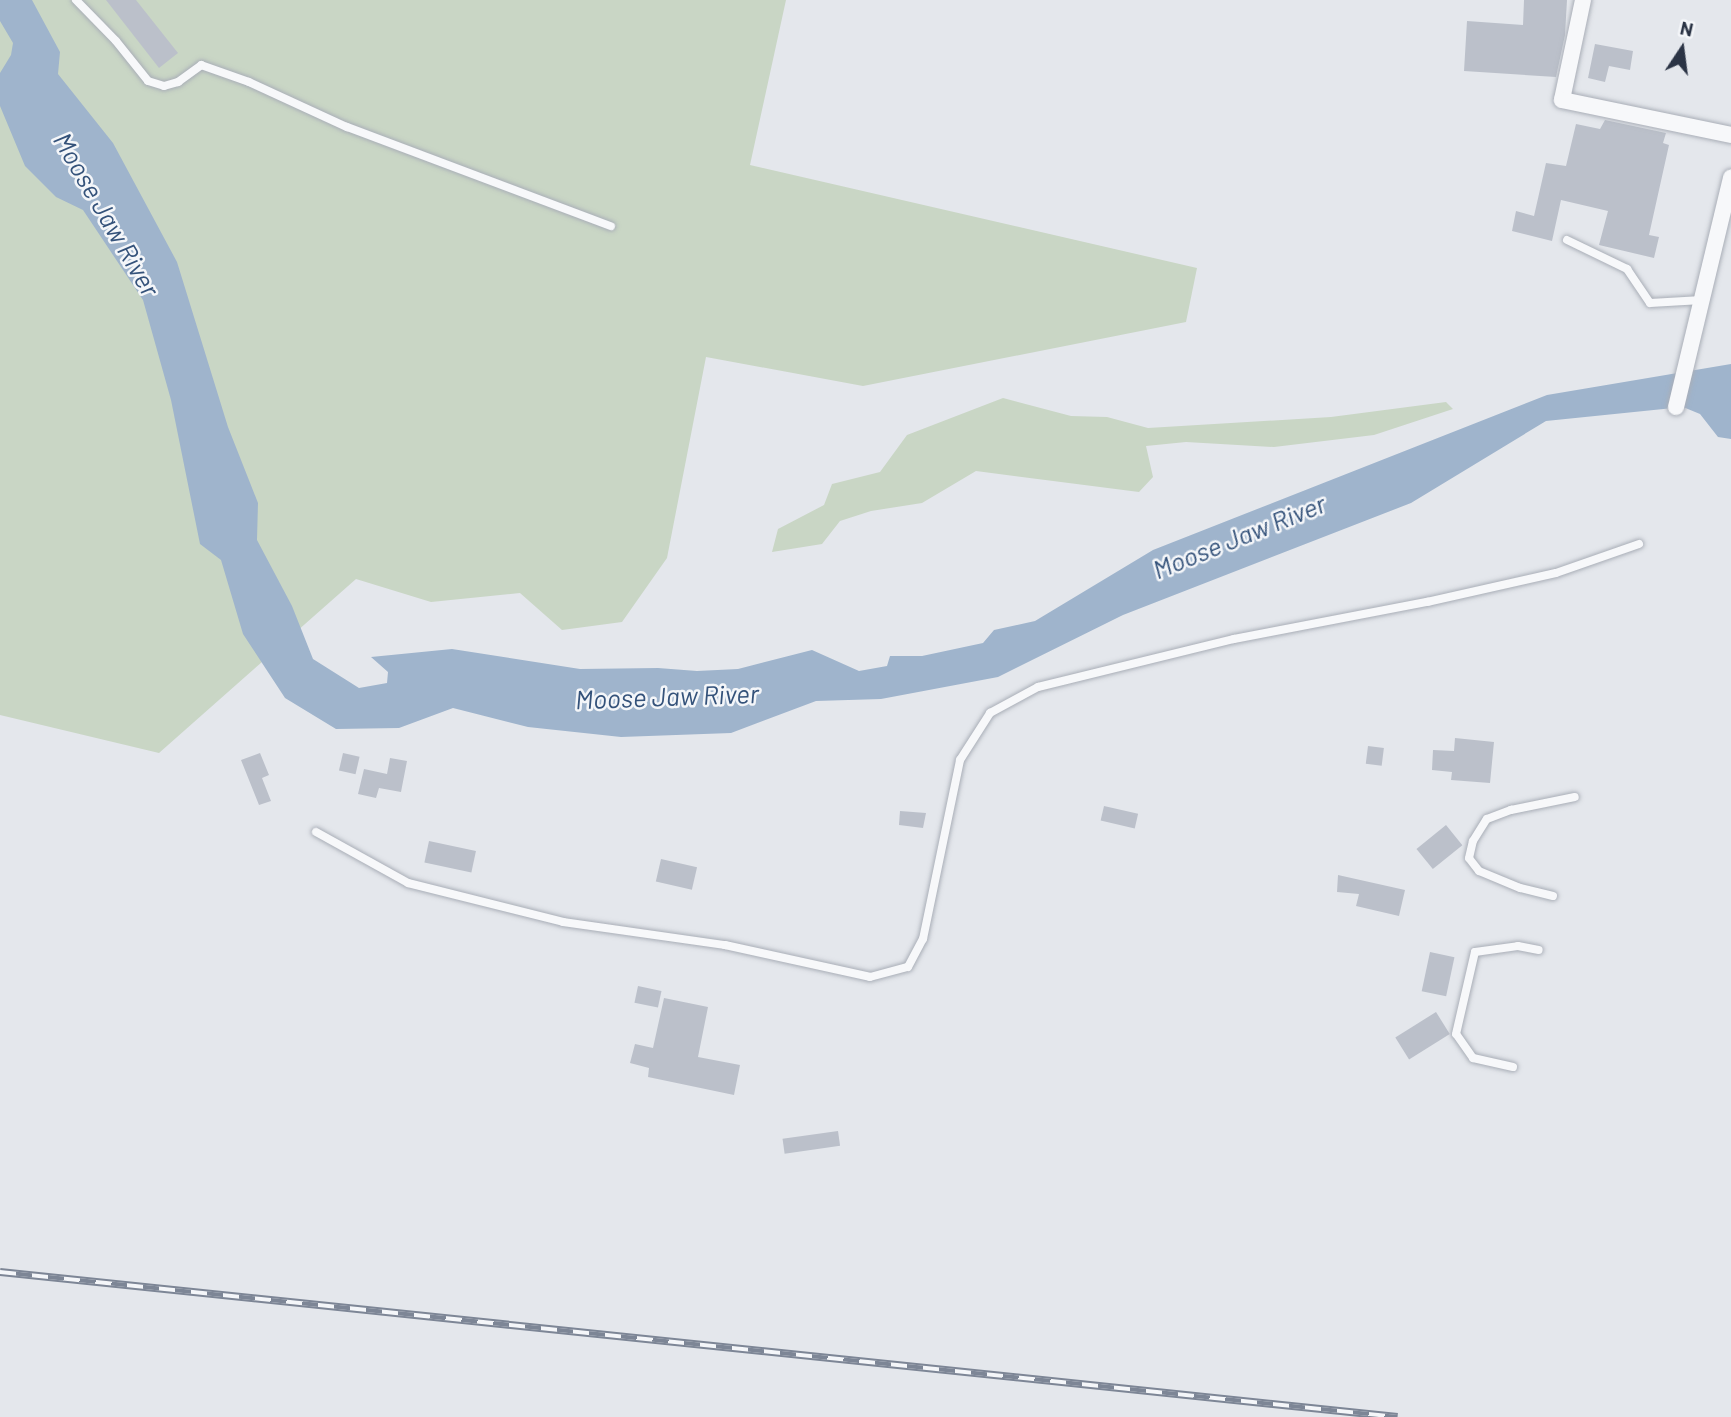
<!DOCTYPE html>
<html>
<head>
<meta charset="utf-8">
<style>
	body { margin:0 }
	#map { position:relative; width:1731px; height:1417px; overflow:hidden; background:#e4e7ec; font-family:Barlow,sans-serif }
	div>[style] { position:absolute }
	.green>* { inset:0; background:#c9d6c5 }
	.water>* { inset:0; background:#9fb4cc }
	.building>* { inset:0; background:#bbc0ca; transform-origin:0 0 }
	.roads { filter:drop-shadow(0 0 2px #a9aeb7) drop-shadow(0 0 2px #a9aeb7) }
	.service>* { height:8px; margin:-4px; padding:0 4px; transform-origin:4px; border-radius:4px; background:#f7f8fa }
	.minor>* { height:16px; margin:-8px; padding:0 8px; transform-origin:8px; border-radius:8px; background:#f7f8fa }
	.rail>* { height:8px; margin-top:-4px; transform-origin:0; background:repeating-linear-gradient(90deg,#f4f6f9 0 16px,#7d8696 0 32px); box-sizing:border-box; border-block:2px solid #7d8696 }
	span { translate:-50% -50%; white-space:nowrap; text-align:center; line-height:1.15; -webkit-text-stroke:5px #f4f6f9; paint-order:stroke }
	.water-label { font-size:26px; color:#34527a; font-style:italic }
	.north { position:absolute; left:1647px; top:14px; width:70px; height:70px; -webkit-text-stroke:5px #f4f6f9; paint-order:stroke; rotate:13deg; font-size:19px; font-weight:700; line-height:28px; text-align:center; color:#2b3445 }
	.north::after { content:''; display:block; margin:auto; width:24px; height:32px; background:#2b3445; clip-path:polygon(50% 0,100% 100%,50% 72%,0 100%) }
</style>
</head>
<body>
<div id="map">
	<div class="green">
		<div style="clip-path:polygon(0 0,786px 0,750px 165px,1197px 268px,1186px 322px,863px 386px,706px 357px,667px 558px,622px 622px,562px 630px,520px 593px,431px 602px,356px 579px,159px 753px,0 715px)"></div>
		<div style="clip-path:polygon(1003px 398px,1071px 416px,1107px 417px,1148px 428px,1331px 417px,1446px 402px,1453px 409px,1374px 435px,1274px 447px,1186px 442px,1146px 446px,1153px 477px,1139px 492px,976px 471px,922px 503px,871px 511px,840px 521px,822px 544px,772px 552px,778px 529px,824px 505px,832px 484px,880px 472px,907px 435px)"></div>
	</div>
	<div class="water">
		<div style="clip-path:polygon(0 0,32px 0,60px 52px,58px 74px,113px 143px,177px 262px,228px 427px,258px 503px,257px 540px,292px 606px,313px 659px,359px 688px,387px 683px,388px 672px,371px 657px,452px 649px,580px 669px,658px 668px,697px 671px,738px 669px,812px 650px,859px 671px,887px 666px,890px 656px,922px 656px,983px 643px,994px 630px,1035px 621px,1153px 550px,1547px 395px,1731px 364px,1731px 439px,1718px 437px,1700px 414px,1683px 407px,1546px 421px,1411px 503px,1123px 615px,998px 677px,881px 699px,816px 701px,731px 733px,621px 737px,528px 727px,453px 708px,399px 728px,336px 729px,285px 698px,243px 634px,221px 560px,200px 544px,171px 400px,143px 300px,83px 210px,56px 197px,25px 166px,0 106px,0 73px,11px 55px,13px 43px,0 21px)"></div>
	</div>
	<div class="building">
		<div style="clip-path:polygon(106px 0,136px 0,178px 53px,159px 68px)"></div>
		<div style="clip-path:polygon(1524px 0,1567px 0,1565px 35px,1556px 77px,1464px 71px,1467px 21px,1523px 25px)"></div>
		<div style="clip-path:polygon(1595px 44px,1633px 51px,1630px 70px,1609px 66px,1605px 82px,1588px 78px)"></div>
		<div style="clip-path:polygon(1605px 120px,1666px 133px,1663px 143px,1669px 145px,1649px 235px,1659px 237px,1654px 258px,1599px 245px,1608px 211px,1561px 200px,1552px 241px,1512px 231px,1516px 211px,1534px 216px,1546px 163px,1566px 166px,1576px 124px,1600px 129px)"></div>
		<div style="clip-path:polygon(1455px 738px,1494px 742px,1490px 783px,1451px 780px,1452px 772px,1432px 770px,1433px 750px,1454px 751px)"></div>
		<div style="left:1368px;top:746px;width:16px;height:18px;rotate:7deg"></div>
		<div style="clip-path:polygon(260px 753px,269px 775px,262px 778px,271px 801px,259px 805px,241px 760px)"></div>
		<div style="left:343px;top:753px;width:17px;height:18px;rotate:13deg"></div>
		<div style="clip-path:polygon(390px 758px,407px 761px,401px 792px,379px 788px,376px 798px,358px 794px,364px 769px,387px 774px)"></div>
		<div style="left:1104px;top:806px;width:35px;height:15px;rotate:13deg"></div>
		<div style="clip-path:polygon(900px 811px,926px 813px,923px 828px,899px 825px)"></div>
		<div style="left:1446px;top:825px;width:26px;height:38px;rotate:51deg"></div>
		<div style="left:429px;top:841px;width:48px;height:22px;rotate:12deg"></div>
		<div style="left:661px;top:859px;width:37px;height:23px;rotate:13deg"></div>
		<div style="clip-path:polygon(1338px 875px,1405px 890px,1399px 916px,1356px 906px,1359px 894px,1337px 892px)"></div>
		<div style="left:1430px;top:952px;width:25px;height:40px;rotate:12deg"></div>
		<div style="left:638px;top:986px;width:24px;height:17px;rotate:12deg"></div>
		<div style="clip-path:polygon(664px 998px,708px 1007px,698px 1057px,740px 1065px,734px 1095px,648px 1077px,649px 1068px,630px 1063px,635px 1044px,653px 1048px)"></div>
		<div style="left:1436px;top:1012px;width:26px;height:48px;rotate:58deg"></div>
		<div style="left:838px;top:1131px;width:15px;height:56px;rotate:82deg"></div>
	</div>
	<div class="roads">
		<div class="service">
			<div style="left:76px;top:0;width:57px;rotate:45.7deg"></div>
			<div style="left:116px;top:41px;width:51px;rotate:51.3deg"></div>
			<div style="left:148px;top:81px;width:17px;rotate:17deg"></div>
			<div style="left:164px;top:86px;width:15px;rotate:-16deg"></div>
			<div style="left:178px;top:82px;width:29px;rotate:-36deg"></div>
			<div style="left:201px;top:65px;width:51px;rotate:19.5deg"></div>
			<div style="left:249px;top:82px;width:108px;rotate:24.7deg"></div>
			<div style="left:347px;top:127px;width:282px;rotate:20.6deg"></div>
			<div style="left:1567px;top:240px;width:67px;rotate:25.8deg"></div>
			<div style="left:1627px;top:269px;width:41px;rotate:55.9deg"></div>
			<div style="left:1650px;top:303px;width:52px;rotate:-3.3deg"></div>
			<div style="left:316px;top:832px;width:105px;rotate:29deg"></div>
			<div style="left:408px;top:883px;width:160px;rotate:14.1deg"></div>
			<div style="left:563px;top:922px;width:164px;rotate:8.1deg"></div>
			<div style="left:725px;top:945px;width:148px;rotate:12.4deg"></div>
			<div style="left:870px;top:977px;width:39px;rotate:-15deg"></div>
			<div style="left:908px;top:967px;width:32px;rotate:-62deg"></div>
			<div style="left:923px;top:939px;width:183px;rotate:-78.3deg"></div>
			<div style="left:960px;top:760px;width:56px;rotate:-57.4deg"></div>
			<div style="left:990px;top:713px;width:55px;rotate:-28.4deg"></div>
			<div style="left:1038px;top:687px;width:202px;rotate:-13.8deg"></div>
			<div style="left:1234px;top:639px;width:197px;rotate:-10.9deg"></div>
			<div style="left:1427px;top:602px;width:132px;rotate:-12.7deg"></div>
			<div style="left:1556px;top:573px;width:88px;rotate:-19.3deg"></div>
			<div style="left:1553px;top:896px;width:34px;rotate:-166deg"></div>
			<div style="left:1520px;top:888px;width:44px;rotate:-157.5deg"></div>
			<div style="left:1479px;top:871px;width:16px;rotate:-128deg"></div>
			<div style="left:1469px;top:858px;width:17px;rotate:-77deg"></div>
			<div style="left:1473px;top:841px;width:26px;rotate:-58deg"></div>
			<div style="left:1487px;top:819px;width:26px;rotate:-21deg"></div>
			<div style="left:1511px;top:810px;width:65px;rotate:-11.5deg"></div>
			<div style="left:1513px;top:1067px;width:41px;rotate:-167.3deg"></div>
			<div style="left:1473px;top:1058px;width:29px;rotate:-125deg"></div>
			<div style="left:1456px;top:1034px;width:84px;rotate:-77deg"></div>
			<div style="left:1475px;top:952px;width:43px;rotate:-7.9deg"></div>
			<div style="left:1518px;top:946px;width:21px;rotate:11deg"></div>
		</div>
		<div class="minor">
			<div style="left:1583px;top:0;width:102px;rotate:101.9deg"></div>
			<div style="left:1562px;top:100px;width:173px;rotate:11.7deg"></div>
			<div style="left:1676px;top:407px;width:236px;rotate:-76.5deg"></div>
		</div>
	</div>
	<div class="rail">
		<div style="left:0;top:1272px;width:1405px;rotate:5.92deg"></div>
	</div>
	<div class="water-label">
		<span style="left:107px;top:214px;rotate:60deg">Moose Jaw River</span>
		<span style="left:1239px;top:536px;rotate:-22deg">Moose Jaw River</span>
		<span style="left:667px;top:696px;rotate:-2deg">Moose Jaw River</span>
	</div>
	<div class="north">N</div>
</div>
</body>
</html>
